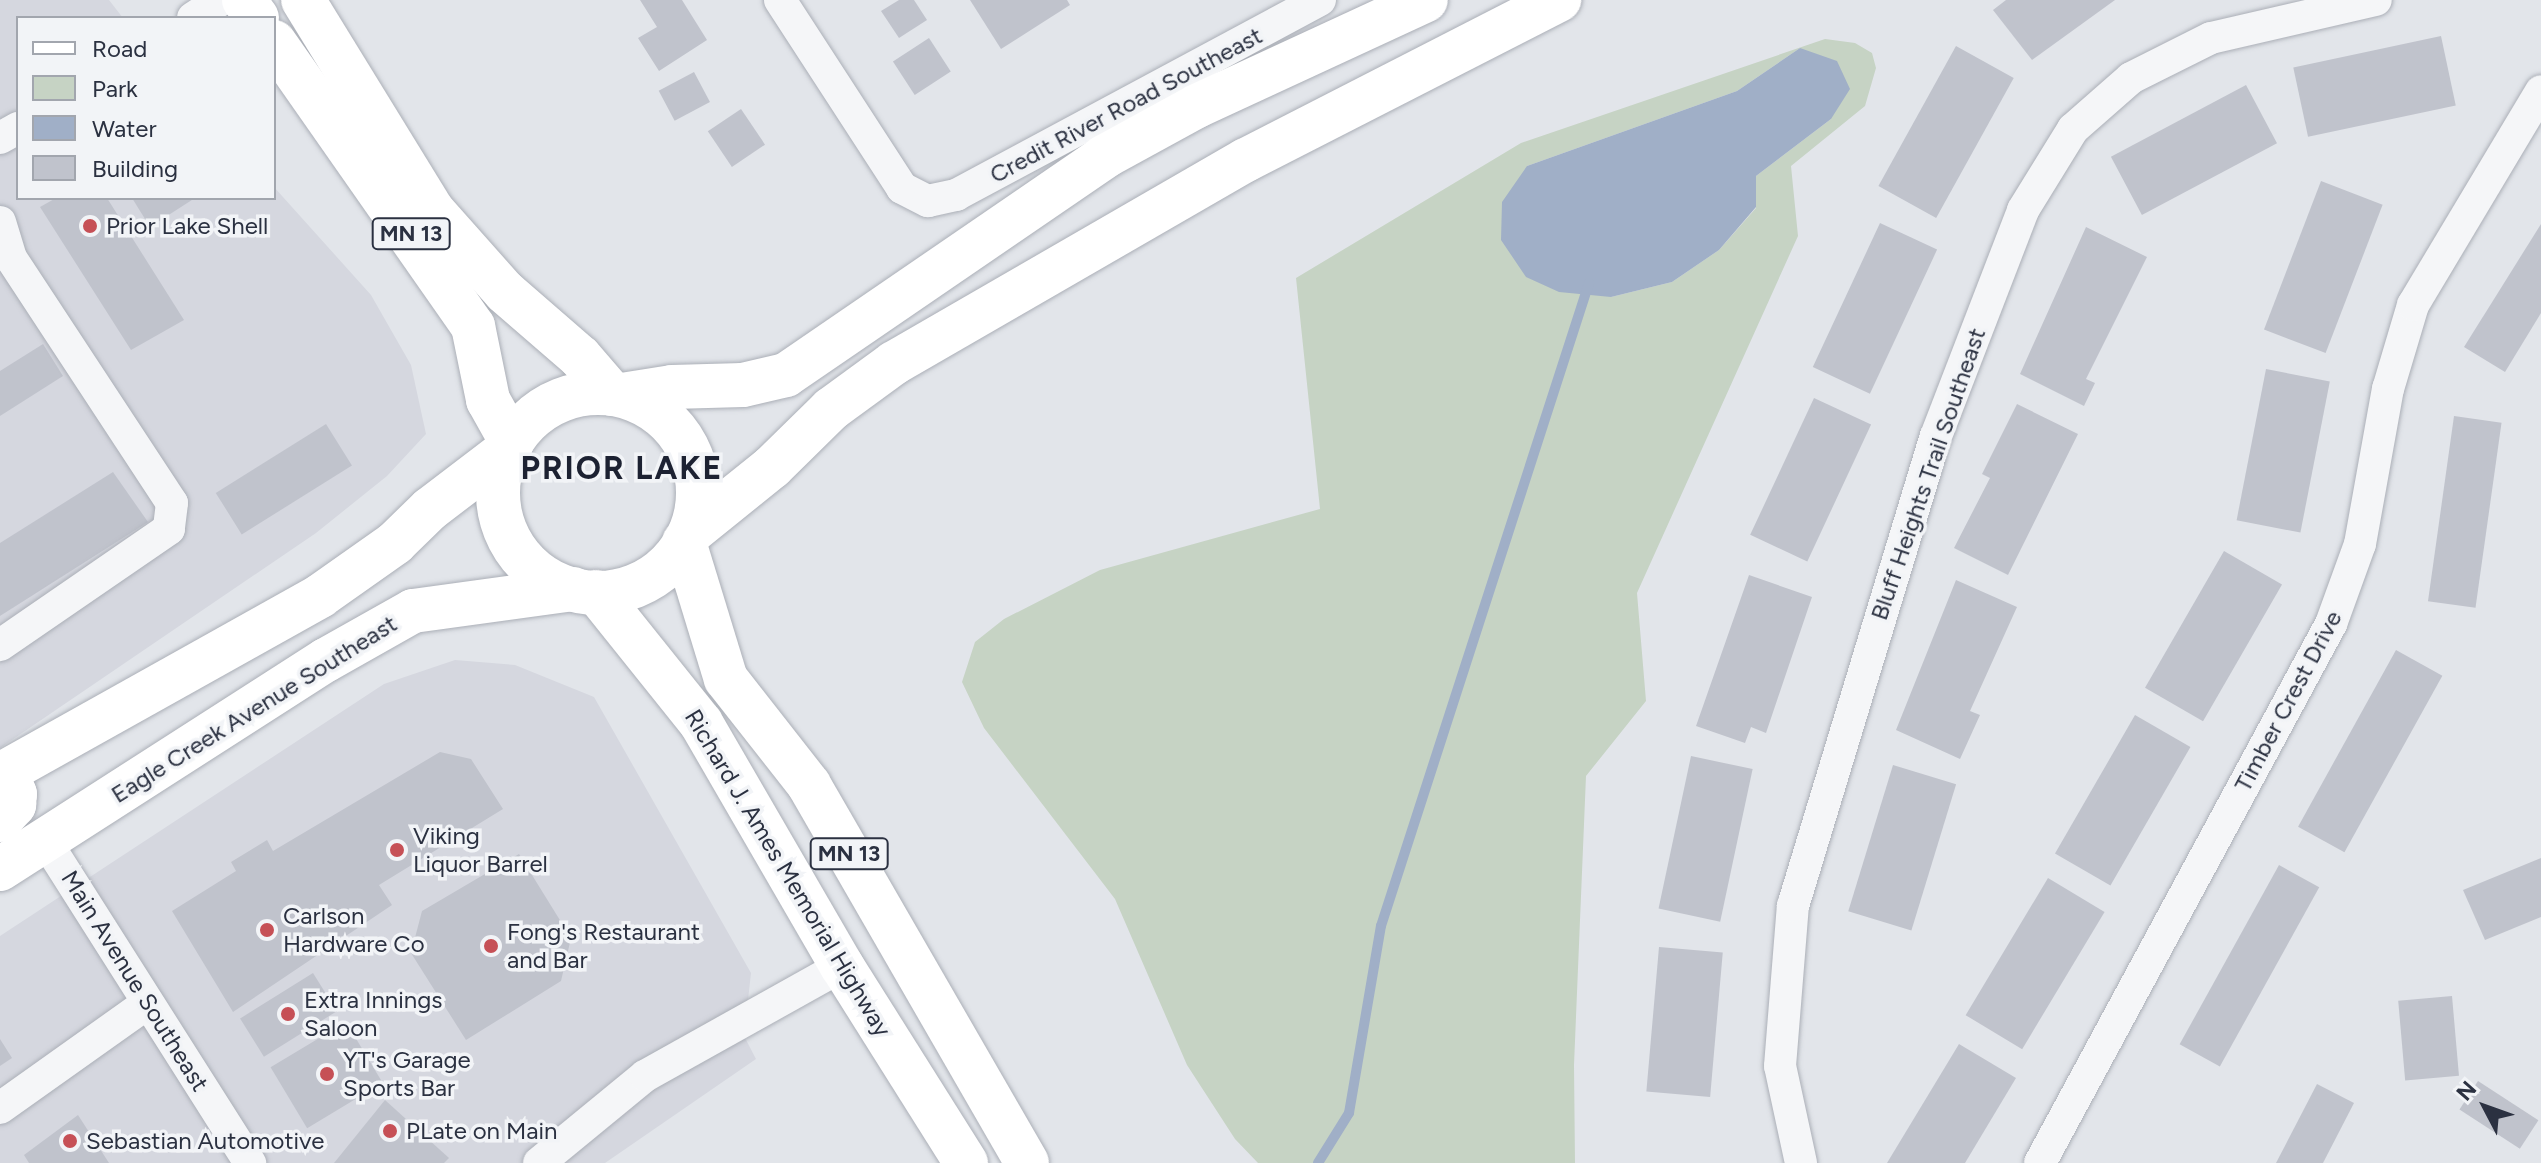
<!DOCTYPE html>
<html>
<head>
<meta charset="utf-8">
<style>
	body { margin:0 }
	#map { position:relative; width:2541px; height:1163px; overflow:hidden; background:#e2e5ea; font-family:Figtree,sans-serif }
	div>[style] { position:absolute }
	.built>* { inset:0; background:#d5d7df }
	.green>* { inset:0; background:#c6d3c4 }
	.water>* { inset:0; background:#a0afc7 }
	.stream>* { height:10px; margin:-5px; padding:0 5px; transform-origin:5px; border-radius:5px; background:#a0afc7 }
	.building>* { inset:0; background:#c0c3cc; transform-origin:0 0 }
	.roads { filter:drop-shadow(0 0 2px #abafb7) drop-shadow(0 0 2px #abafb7) }
	.street>* { height:32px; margin:-16px; padding:0 16px; transform-origin:16px; border-radius:16px; background:#f5f6f8 }
	.secondary>* { height:44px; margin:-22px; padding:0 22px; transform-origin:22px; border-radius:22px; background:#fff }
	.primary>* { height:44px; margin:-22px; padding:0 22px; transform-origin:22px; border-radius:22px; background:#fff }
	.primary>.ring { margin:-22px; padding:0; box-sizing:content-box; background:none; border:44px solid #fff; border-radius:50% }
	.dots>* { width:22px; height:22px; translate:-50% -50%; box-sizing:border-box; border:4px solid #f2f4f7; border-radius:50% }
	span { translate:-50% -50%; white-space:nowrap; text-align:center; line-height:1.15; -webkit-text-stroke:7px #f2f4f7; paint-order:stroke }
	.shield-label span { padding:2px 6px; background:#f2f4f7; border:2px solid; border-radius:6px; -webkit-text-stroke-width:0 }
	.shield-label { font-size:22px; color:#2b3141; font-weight:700 }
	.street-label { font-size:24px; color:#2b3141 }
	.poi-label { font-size:24px; color:#2b3141 }
	.left { translate:0 -50%; text-align:left }
	.district-label { font-size:32px; color:#1d2232; font-weight:700; letter-spacing:2px }
	.legend { position:absolute; left:16px; top:16px; width:260px; height:184px; box-sizing:border-box; background:#f2f4f7; border:2px solid #a2a6ae; margin:0; padding:10px 14px; list-style:none; font-size:24px; color:#2b3141 }
	.legend li { display:flex; align-items:center; gap:16px; height:40px }
	.legend b { width:40px; border:2px solid #a2a6ae }
	.north { position:absolute; left:2445px; top:1067px; width:80px; height:80px; -webkit-text-stroke:6px #f2f4f7; paint-order:stroke; rotate:311deg; font-size:22px; font-weight:700; line-height:32px; text-align:center; color:#2b3141 }
	.north::after { content:''; display:block; margin:auto; width:28px; height:36px; background:#2b3141; clip-path:polygon(50% 0,100% 100%,50% 72%,0 100%) }
</style>
</head>
<body>
<div id="map">
	<div class="built">
		<div style="clip-path:polygon(0 0,109px 0,123px 18px,18px 18px,18px 198px,274px 198px,274px 187px,371px 295px,411px 365px,426px 434px,387px 476px,316px 533px,0 748px)"></div>
		<div style="clip-path:polygon(455px 660px,515px 665px,594px 697px,751px 973px,744px 1036px,756px 1059px,605px 1163px,0 1163px,0 936px,384px 684px)"></div>
	</div>
	<div class="green">
		<div style="clip-path:polygon(evenodd,1825px 39px,1855px 43px,1872px 53px,1876px 68px,1865px 106px,1791px 166px,1798px 236px,1637px 593px,1646px 701px,1586px 776px,1574px 1065px,1575px 1163px,1258px 1163px,1235px 1139px,1187px 1065px,1115px 899px,984px 728px,962px 682px,975px 642px,1004px 619px,1100px 570px,1320px 509px,1296px 278px,1521px 143px,1825px 39px,1800px 48px,1831px 119px,1756px 176px,1756px 208px,1719px 250px,1672px 282px,1611px 297px,1527px 166px,1737px 91px,1800px 48px)"></div>
	</div>
	<div class="water">
		<div style="clip-path:polygon(1800px 48px,1837px 61px,1850px 89px,1831px 119px,1756px 176px,1756px 207px,1719px 250px,1672px 282px,1611px 297px,1559px 292px,1526px 277px,1501px 240px,1502px 202px,1527px 166px,1737px 91px)"></div>
	</div>
	<div class="stream">
		<div style="left:1318px;top:1163px;width:59px;rotate:-58.2deg"></div>
		<div style="left:1349px;top:1113px;width:190px;rotate:-80.3deg"></div>
		<div style="left:1381px;top:926px;width:676px;rotate:-72.07deg"></div>
	</div>
	<div class="building">
		<div style="clip-path:polygon(640px 0,682px 0,707px 40px,659px 71px,638px 38px,657px 27px)"></div>
		<div style="clip-path:polygon(899px 0,914px 0,927px 20px,899px 38px,881px 11px)"></div>
		<div style="clip-path:polygon(970px 0,1067px 0,1070px 5px,1001px 49px)"></div>
		<div style="clip-path:polygon(2006px 0,2115px 0,2032px 60px,1993px 10px)"></div>
		<div style="left:2441px;top:36px;width:71px;height:151px;rotate:78deg"></div>
		<div style="left:929px;top:38px;width:40px;height:43px;rotate:57deg"></div>
		<div style="left:1956px;top:46px;width:66px;height:160px;rotate:29deg"></div>
		<div style="left:694px;top:72px;width:34px;height:40px;rotate:62deg"></div>
		<div style="left:2246px;top:85px;width:66px;height:153px;rotate:62deg"></div>
		<div style="left:741px;top:109px;width:43px;height:40px;rotate:56deg"></div>
		<div style="left:2321px;top:181px;width:66px;height:159px;rotate:21deg"></div>
		<div style="clip-path:polygon(56px 198px,107px 198px,184px 320px,131px 350px,40px 207px)"></div>
		<div style="clip-path:polygon(132px 198px,195px 198px,150px 227px)"></div>
		<div style="left:1880px;top:223px;width:63px;height:159px;rotate:25deg"></div>
		<div style="clip-path:polygon(2541px 224px,2541px 313px,2505px 372px,2464px 347px)"></div>
		<div style="clip-path:polygon(2086px 227px,2147px 257px,2086px 379px,2095px 383px,2084px 406px,2020px 374px)"></div>
		<div style="clip-path:polygon(43px 344px,63px 376px,0 416px,0 371px)"></div>
		<div style="left:2266px;top:369px;width:65px;height:154px;rotate:11deg"></div>
		<div style="left:1814px;top:398px;width:63px;height:151px;rotate:25deg"></div>
		<div style="clip-path:polygon(2017px 404px,2078px 434px,2008px 575px,1954px 548px,1990px 478px,1982px 474px)"></div>
		<div style="left:2454px;top:416px;width:48px;height:187px;rotate:8deg"></div>
		<div style="left:326px;top:424px;width:49px;height:130px;rotate:58deg"></div>
		<div style="clip-path:polygon(113px 472px,148px 522px,0 616px,0 543px)"></div>
		<div style="left:2224px;top:551px;width:67px;height:158px;rotate:30deg"></div>
		<div style="clip-path:polygon(1749px 575px,1812px 597px,1766px 733px,1751px 727px,1745px 743px,1696px 726px)"></div>
		<div style="clip-path:polygon(1956px 580px,2017px 607px,1970px 711px,1980px 715px,1960px 759px,1896px 730px)"></div>
		<div style="left:2396px;top:650px;width:53px;height:202px;rotate:29deg"></div>
		<div style="left:2135px;top:715px;width:64px;height:160px;rotate:30deg"></div>
		<div style="clip-path:polygon(440px 752px,471px 759px,503px 809px,379px 885px,392px 905px,233px 1012px,172px 911px,236px 871px,231px 862px,267px 840px,273px 851px)"></div>
		<div style="left:1691px;top:756px;width:63px;height:156px;rotate:12deg"></div>
		<div style="left:1893px;top:765px;width:66px;height:153px;rotate:17deg"></div>
		<div style="clip-path:polygon(519px 854px,571px 938px,561px 981px,466px 1040px,411px 953px,422px 911px)"></div>
		<div style="clip-path:polygon(2541px 858px,2541px 917px,2485px 940px,2463px 890px)"></div>
		<div style="left:2279px;top:865px;width:46px;height:205px;rotate:29deg"></div>
		<div style="left:2048px;top:878px;width:66px;height:160px;rotate:31deg"></div>
		<div style="left:1659px;top:947px;width:64px;height:145px;rotate:5deg"></div>
		<div style="left:313px;top:973px;width:45px;height:86px;rotate:58deg"></div>
		<div style="left:2452px;top:996px;width:80px;height:54px;rotate:85deg"></div>
		<div style="left:346px;top:1022px;width:71px;height:88px;rotate:59deg"></div>
		<div style="clip-path:polygon(0 1039px,12px 1058px,0 1066px)"></div>
		<div style="clip-path:polygon(1959px 1044px,2016px 1078px,1965px 1163px,1887px 1163px)"></div>
		<div style="left:2478px;top:1081px;width:72px;height:34px;rotate:33deg"></div>
		<div style="clip-path:polygon(2317px 1084px,2354px 1103px,2323px 1163px,2276px 1163px)"></div>
		<div style="clip-path:polygon(385px 1100px,449px 1158px,444px 1163px,334px 1163px)"></div>
		<div style="clip-path:polygon(78px 1115px,109px 1163px,29px 1163px,24px 1155px)"></div>
	</div>
	<div class="roads">
		<div class="street">
			<div style="left:780px;top:0;width:224px;rotate:57deg"></div>
			<div style="left:902px;top:188px;width:29px;rotate:27deg"></div>
			<div style="left:928px;top:201px;width:29px;rotate:-12deg"></div>
			<div style="left:956px;top:195px;width:413px;rotate:-28.2deg"></div>
			<div style="left:193px;top:18px;width:33px;rotate:-33deg"></div>
			<div style="left:0;top:138px;width:21px;rotate:-29deg"></div>
			<div style="left:0;top:222px;width:38px;rotate:73deg"></div>
			<div style="left:11px;top:258px;width:293px;rotate:56.7deg"></div>
			<div style="left:172px;top:503px;width:26px;rotate:97deg"></div>
			<div style="left:169px;top:529px;width:205px;rotate:145.5deg"></div>
			<div style="left:45px;top:840px;width:383px;rotate:57.6deg"></div>
			<div style="left:0;top:1108px;width:181px;rotate:-35.4deg"></div>
			<div style="left:539px;top:1163px;width:137px;rotate:-39.4deg"></div>
			<div style="left:645px;top:1076px;width:226px;rotate:-29.2deg"></div>
			<div style="left:1801px;top:1163px;width:99px;rotate:-102.2deg"></div>
			<div style="left:1780px;top:1066px;width:161px;rotate:-85.4deg"></div>
			<div style="left:1793px;top:906px;width:491px;rotate:-73.1deg"></div>
			<div style="left:1936px;top:436px;width:242px;rotate:-68.9deg"></div>
			<div style="left:2023px;top:210px;width:95px;rotate:-58.3deg"></div>
			<div style="left:2073px;top:129px;width:77px;rotate:-41.3deg"></div>
			<div style="left:2131px;top:78px;width:89px;rotate:-26.6deg"></div>
			<div style="left:2211px;top:38px;width:169px;rotate:-13deg"></div>
			<div style="left:2040px;top:1163px;width:613px;rotate:-61.64deg"></div>
			<div style="left:2331px;top:624px;width:85px;rotate:-70.1deg"></div>
			<div style="left:2360px;top:544px;width:158px;rotate:-79.8deg"></div>
			<div style="left:2388px;top:389px;width:88px;rotate:-73.4deg"></div>
			<div style="left:2413px;top:305px;width:249px;rotate:-59.1deg"></div>
		</div>
		<div class="secondary">
			<div style="left:622px;top:395px;width:51px;rotate:-9.1deg"></div>
			<div style="left:672px;top:387px;width:71px;rotate:-1.6deg"></div>
			<div style="left:743px;top:385px;width:44px;rotate:-13.1deg"></div>
			<div style="left:786px;top:375px;width:386px;rotate:-34.4deg"></div>
			<div style="left:1104px;top:157px;width:106px;rotate:-28.7deg"></div>
			<div style="left:1197px;top:106px;width:252px;rotate:-24.8deg"></div>
			<div style="left:690px;top:533px;width:105px;rotate:-38.8deg"></div>
			<div style="left:772px;top:467px;width:83px;rotate:-44.5deg"></div>
			<div style="left:831px;top:409px;width:78px;rotate:-36.1deg"></div>
			<div style="left:894px;top:363px;width:406px;rotate:-30deg"></div>
			<div style="left:1246px;top:160px;width:352px;rotate:-27.1deg"></div>
			<div style="left:0;top:775px;width:367px;rotate:-29.2deg"></div>
			<div style="left:320px;top:596px;width:92px;rotate:-35.2deg"></div>
			<div style="left:395px;top:543px;width:49px;rotate:-44.2deg"></div>
			<div style="left:430px;top:509px;width:96px;rotate:-37.3deg"></div>
			<div style="left:0;top:820px;width:21px;rotate:-47deg"></div>
			<div style="left:14px;top:805px;width:11px;rotate:-85deg"></div>
			<div style="left:15px;top:794px;width:24px;rotate:-112deg"></div>
			<div style="left:0;top:869px;width:387px;rotate:-32.7deg"></div>
			<div style="left:326px;top:660px;width:100px;rotate:-29.4deg"></div>
			<div style="left:413px;top:611px;width:162px;rotate:-7.8deg"></div>
		</div>
		<div class="primary">
			<div style="left:244px;top:0;width:22px;rotate:54deg"></div>
			<div style="left:303px;top:0;width:248px;rotate:58.4deg"></div>
			<div style="left:433px;top:211px;width:108px;rotate:48.4deg"></div>
			<div style="left:505px;top:292px;width:99px;rotate:40.9deg"></div>
			<div style="left:580px;top:357px;width:49px;rotate:49.1deg"></div>
			<div style="left:274px;top:42px;width:347px;rotate:55deg"></div>
			<div style="left:473px;top:326px;width:76px;rotate:78.5deg"></div>
			<div style="left:488px;top:400px;width:49px;rotate:60.8deg"></div>
			<div class="ring" style="left:498px;top:393px;width:156px;height:156px"></div>
			<div style="left:684px;top:542px;width:143px;rotate:73deg"></div>
			<div style="left:726px;top:679px;width:135px;rotate:51.9deg"></div>
			<div style="left:809px;top:785px;width:436px;rotate:60deg"></div>
			<div style="left:596px;top:592px;width:168px;rotate:51.3deg"></div>
			<div style="left:701px;top:723px;width:281px;rotate:59.9deg"></div>
			<div style="left:842px;top:966px;width:233px;rotate:57.8deg"></div>
		</div>
	</div>
	<div class="dots">
		<div style="left:90px;top:226px;background:#c65056"></div>
		<div style="left:397px;top:850px;background:#c65056"></div>
		<div style="left:267px;top:930px;background:#c65056"></div>
		<div style="left:491px;top:946px;background:#c65056"></div>
		<div style="left:288px;top:1014px;background:#c65056"></div>
		<div style="left:327px;top:1074px;background:#c65056"></div>
		<div style="left:390px;top:1131px;background:#c65056"></div>
		<div style="left:70px;top:1141px;background:#c65056"></div>
	</div>
	<div class="shield-label">
		<span style="left:411px;top:234px">MN 13</span>
		<span style="left:849px;top:854px">MN 13</span>
	</div>
	<div class="street-label">
		<span style="left:1126px;top:105px;rotate:-28deg">Credit River Road Southeast</span>
		<span style="left:1928px;top:474px;rotate:-71deg">Bluff Heights Trail Southeast</span>
		<span style="left:2288px;top:701px;rotate:-62deg">Timber Crest Drive</span>
		<span style="left:254px;top:709px;rotate:-32deg">Eagle Creek Avenue Southeast</span>
		<span style="left:788px;top:873px;rotate:59deg">Richard J. Ames Memorial Highway</span>
		<span style="left:135px;top:981px;rotate:58deg">Main Avenue Southeast</span>
	</div>
	<div class="poi-label">
		<span class="left" style="left:106px;top:226px">Prior Lake Shell</span>
		<span class="left" style="left:413px;top:850px">Viking<br>Liquor Barrel</span>
		<span class="left" style="left:283px;top:930px">Carlson<br>Hardware Co</span>
		<span class="left" style="left:507px;top:946px">Fong's Restaurant<br>and Bar</span>
		<span class="left" style="left:304px;top:1014px">Extra Innings<br>Saloon</span>
		<span class="left" style="left:343px;top:1074px">YT's Garage<br>Sports Bar</span>
		<span class="left" style="left:406px;top:1131px">PLate on Main</span>
		<span class="left" style="left:86px;top:1141px">Sebastian Automotive</span>
	</div>
	<div class="district-label">
		<span style="left:622px;top:468px">PRIOR LAKE</span>
	</div>
	<ul class="legend">
	<li><b style="height:10px;background:#fff"></b>Road</li>
	<li><b style="height:22px;background:#c6d3c4"></b>Park</li>
	<li><b style="height:22px;background:#a0afc7"></b>Water</li>
	<li><b style="height:22px;background:#c0c3cc"></b>Building</li>
	</ul>
	<div class="north">N</div>
</div>
</body>
</html>
